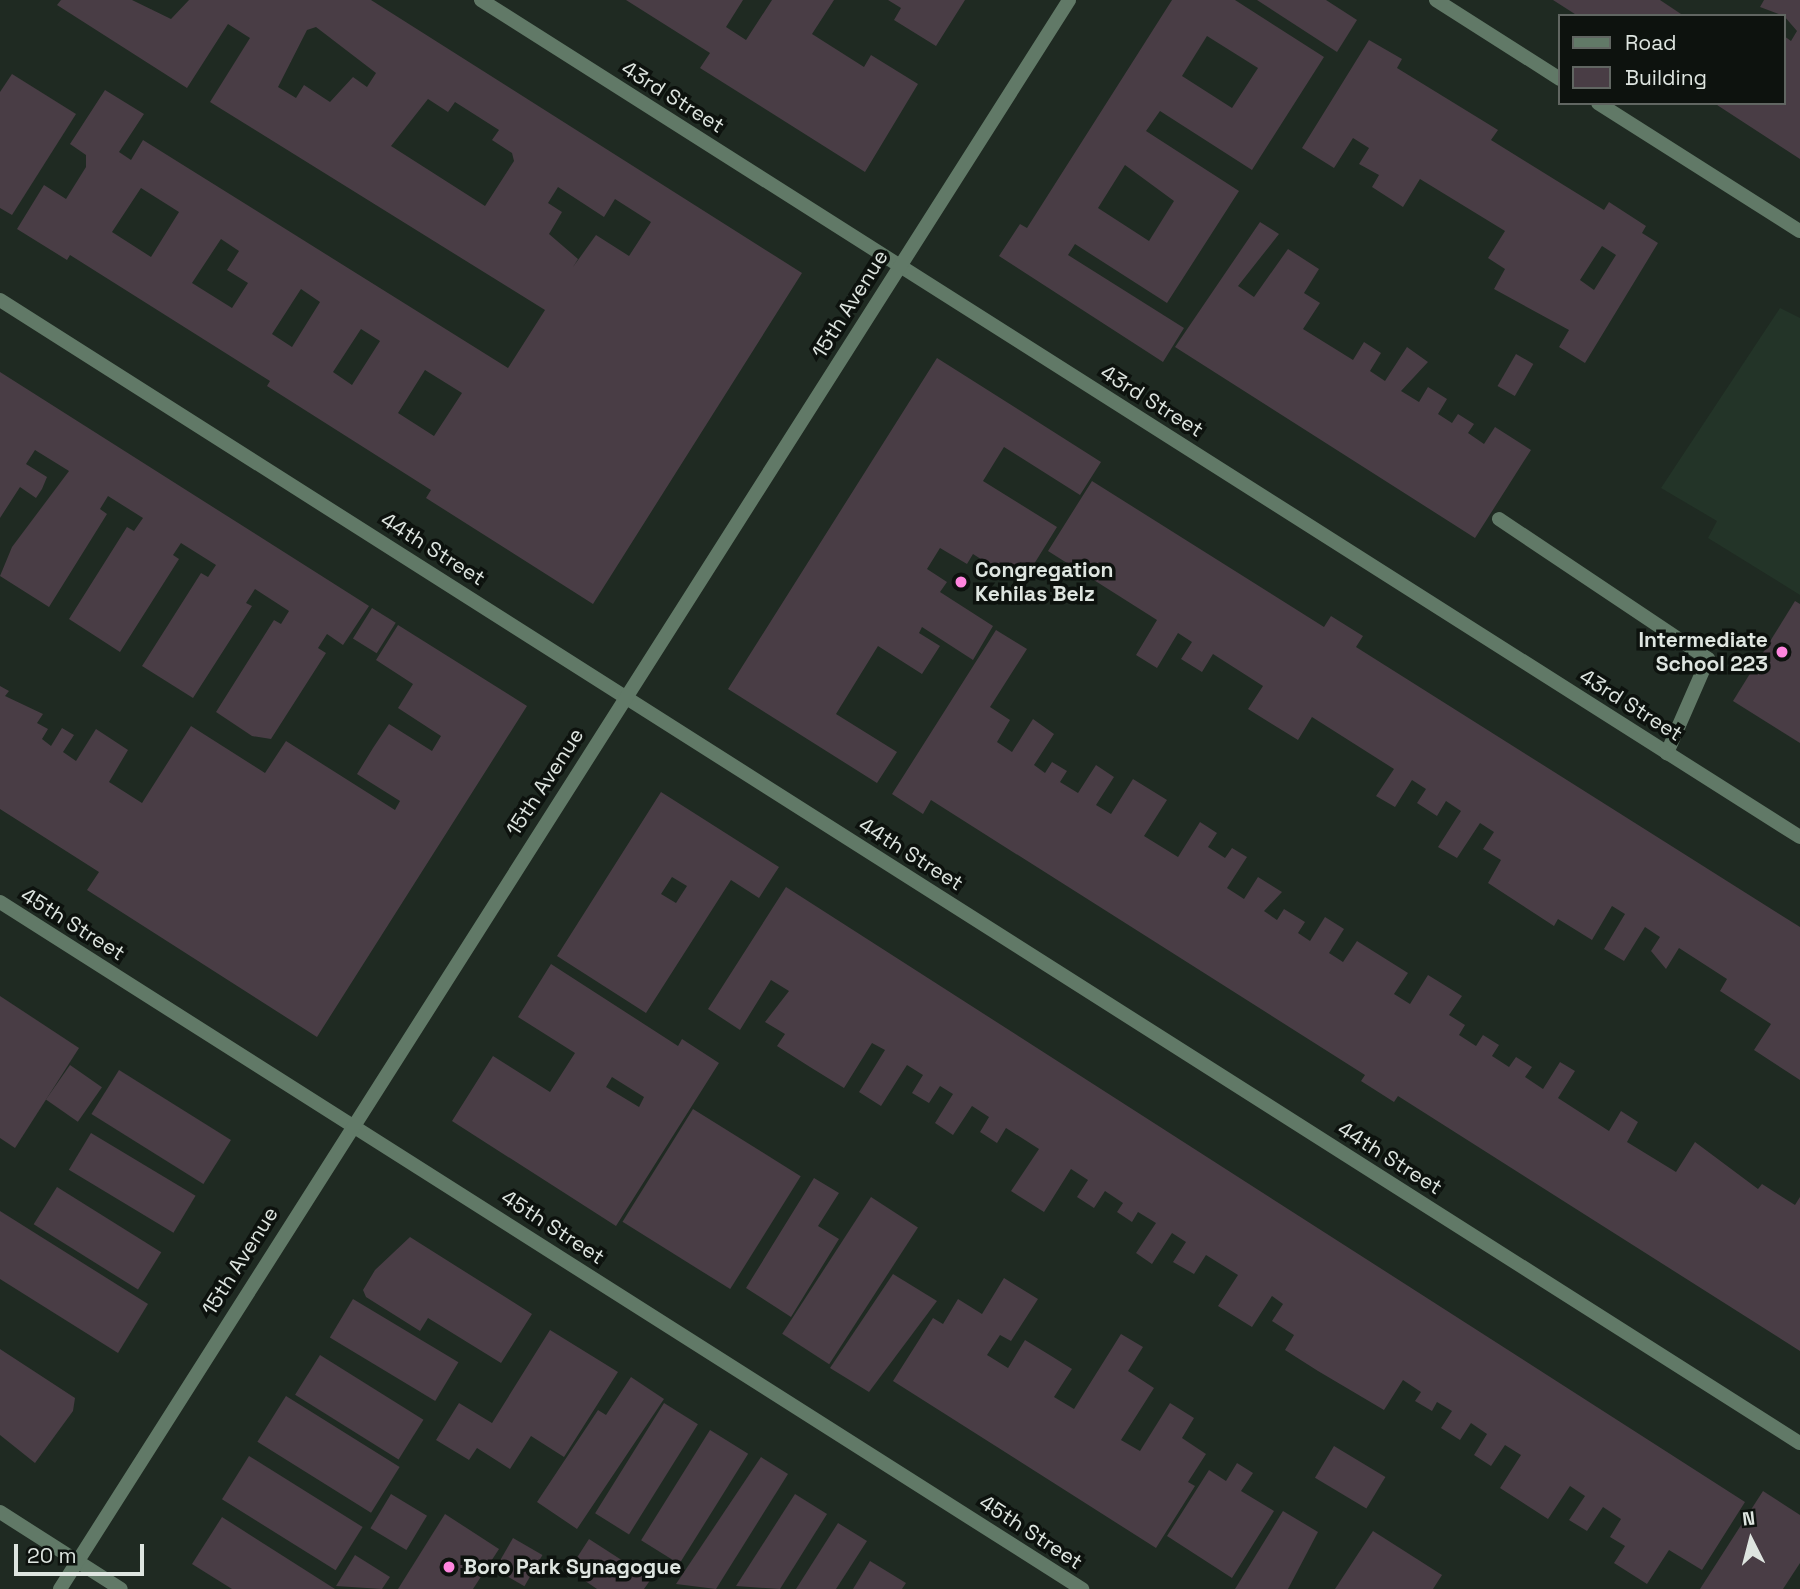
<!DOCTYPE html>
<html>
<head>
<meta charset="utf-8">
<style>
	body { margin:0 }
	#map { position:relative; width:1800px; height:1589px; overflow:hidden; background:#1f2a22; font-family:"Space Grotesk",sans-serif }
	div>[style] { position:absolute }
	.built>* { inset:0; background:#233428 }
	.building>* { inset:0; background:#493d45; transform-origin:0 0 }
	.service>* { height:14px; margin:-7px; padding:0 7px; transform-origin:7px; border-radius:7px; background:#617967 }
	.minor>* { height:14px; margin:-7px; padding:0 7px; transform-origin:7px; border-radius:7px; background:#617967 }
	.dots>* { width:19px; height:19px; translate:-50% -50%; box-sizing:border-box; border:4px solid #0d120e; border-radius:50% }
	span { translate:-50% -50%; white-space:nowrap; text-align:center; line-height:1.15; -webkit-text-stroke:7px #0d120e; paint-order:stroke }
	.street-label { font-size:21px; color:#dee5e0 }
	.poi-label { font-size:21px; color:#dee5e0; font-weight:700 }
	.left { translate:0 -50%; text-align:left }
	.right { translate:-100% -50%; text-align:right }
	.legend { position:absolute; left:1558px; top:14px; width:228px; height:91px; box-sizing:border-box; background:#0d120e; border:2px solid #616662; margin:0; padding:9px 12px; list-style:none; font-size:21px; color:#dee5e0 }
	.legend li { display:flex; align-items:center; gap:14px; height:35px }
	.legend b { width:35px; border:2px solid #616662 }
	.north { position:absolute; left:1716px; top:1505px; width:70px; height:70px; -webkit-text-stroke:5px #0d120e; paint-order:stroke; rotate:354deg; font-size:19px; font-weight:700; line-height:28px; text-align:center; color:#dee5e0 }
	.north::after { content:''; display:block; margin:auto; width:24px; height:32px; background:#dee5e0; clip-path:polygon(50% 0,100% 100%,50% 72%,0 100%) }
	.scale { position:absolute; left:14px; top:1544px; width:130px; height:32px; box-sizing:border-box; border:4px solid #dee5e0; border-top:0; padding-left:9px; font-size:21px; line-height:24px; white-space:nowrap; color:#dee5e0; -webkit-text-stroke:5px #0d120e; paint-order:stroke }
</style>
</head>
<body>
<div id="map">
	<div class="built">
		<div style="clip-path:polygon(1780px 308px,1800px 318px,1800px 595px,1708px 538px,1717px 521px,1661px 488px)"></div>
	</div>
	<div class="building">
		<div style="clip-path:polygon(evenodd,61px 0,132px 0,171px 19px,189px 0,371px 0,802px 273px,593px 604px,426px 498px,431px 490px,267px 386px,270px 381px,70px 255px,67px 260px,17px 229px,44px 185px,66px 199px,86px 167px,86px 155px,70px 144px,105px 90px,144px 114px,119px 152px,131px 160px,143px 140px,508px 368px,545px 310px,210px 102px,250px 38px,228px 24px,187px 88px,57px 5px,61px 0,316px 27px,376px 73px,367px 87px,353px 77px,330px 102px,304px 85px,296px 98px,278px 87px,307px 30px,316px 27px,61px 0,428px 99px,448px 112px,455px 102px,499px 130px,492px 140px,512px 153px,514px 161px,485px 206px,391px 146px,428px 99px,61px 0,558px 187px,604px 217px,615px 199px,651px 222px,629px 256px,596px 235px,573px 267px,578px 259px,549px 234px,562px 212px,548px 203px,558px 187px,61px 0,141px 188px,179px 212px,151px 257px,112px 232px,141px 188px,61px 0,221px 239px,239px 251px,227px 270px,248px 283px,232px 308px,192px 283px,221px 239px,61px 0,301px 289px,320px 302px,292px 347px,272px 334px,301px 289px,61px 0,361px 329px,380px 341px,352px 385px,333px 372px,361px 329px,61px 0,425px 370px,462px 393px,434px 436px,398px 413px,425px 370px)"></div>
		<div style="clip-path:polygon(626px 0,743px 0,726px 27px,746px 40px,772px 0,834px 0,812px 34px,864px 67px,871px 55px,918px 84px,865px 172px,700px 68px,710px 53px)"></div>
		<div style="clip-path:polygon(888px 0,965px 0,936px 46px,894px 20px,901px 8px)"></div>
		<div style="clip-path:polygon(evenodd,1172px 0,1235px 0,1324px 57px,1252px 170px,1160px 111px,1146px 131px,1239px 191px,1167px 303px,1075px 244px,1068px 255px,1184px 328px,1163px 362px,999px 256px,1020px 224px,1027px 228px,1172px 0,1207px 36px,1258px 68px,1232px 108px,1182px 76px,1207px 36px,1172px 0,1125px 165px,1174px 201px,1149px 241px,1098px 208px,1125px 165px)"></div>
		<div style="clip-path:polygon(1257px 0,1326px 0,1357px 20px,1337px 52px)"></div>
		<div style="clip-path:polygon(1553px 0,1660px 0,1684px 16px,1578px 16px)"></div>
		<div style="clip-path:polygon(1764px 0,1800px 0,1800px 159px,1714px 103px,1784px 103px,1784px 36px,1791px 41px,1797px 31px,1784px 16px,1760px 7px)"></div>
		<div style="clip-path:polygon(evenodd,1369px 40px,1402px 59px,1397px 68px,1498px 130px,1491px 140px,1604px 210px,1609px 202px,1646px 226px,1642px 233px,1658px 243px,1585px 363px,1559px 347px,1569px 330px,1494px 289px,1505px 269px,1488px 258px,1505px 231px,1420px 179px,1403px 207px,1372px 187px,1379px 175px,1359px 164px,1369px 148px,1353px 138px,1334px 168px,1302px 148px,1369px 40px,1602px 246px,1616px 255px,1594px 290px,1580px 280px,1602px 246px)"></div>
		<div style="clip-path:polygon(12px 74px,76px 114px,12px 215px,0 208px,0 92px)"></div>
		<div style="clip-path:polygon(1260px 222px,1279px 234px,1238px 286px,1254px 297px,1288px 249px,1319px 269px,1304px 293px,1320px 303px,1303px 329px,1353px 360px,1364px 342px,1381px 353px,1370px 371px,1385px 381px,1407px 347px,1428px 362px,1401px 391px,1419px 402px,1428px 387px,1447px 399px,1438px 414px,1452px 423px,1458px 414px,1474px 424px,1468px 433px,1484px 444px,1495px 427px,1531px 450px,1475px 538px,1175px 347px)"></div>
		<div style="left:1516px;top:354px;width:20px;height:37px;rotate:30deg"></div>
		<div style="clip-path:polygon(937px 358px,1101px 462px,1080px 495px,1004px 447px,983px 481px,1057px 527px,1021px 585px,973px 554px,967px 564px,940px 548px,927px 569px,947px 582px,940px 592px,993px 626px,973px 660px,922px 627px,919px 633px,940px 646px,922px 674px,878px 646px,836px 714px,897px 752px,877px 783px,728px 689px)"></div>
		<div style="clip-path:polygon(0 372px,369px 606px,343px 645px,327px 634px,318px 648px,326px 653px,271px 739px,252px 736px,216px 712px,274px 620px,281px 624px,289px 611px,255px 589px,246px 603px,252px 606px,193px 698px,142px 666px,201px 573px,208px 577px,216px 565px,181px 543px,173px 555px,179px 559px,120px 652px,69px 619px,127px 527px,134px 531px,143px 518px,108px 496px,100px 509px,107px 514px,49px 607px,0 576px,12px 547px,69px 471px,35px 450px,26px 464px,47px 477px,42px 489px,36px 498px,20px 487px,0 518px)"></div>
		<div style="clip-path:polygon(1092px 481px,1324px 627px,1331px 616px,1363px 636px,1356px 647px,1800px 927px,1800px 1080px,1754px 1050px,1771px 1024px,1720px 991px,1727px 979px,1679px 948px,1666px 969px,1651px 951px,1660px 937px,1645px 927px,1624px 961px,1604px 949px,1625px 914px,1612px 906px,1592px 940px,1558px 919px,1554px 926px,1488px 883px,1501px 860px,1483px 849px,1494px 832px,1480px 823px,1457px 858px,1438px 847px,1461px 811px,1446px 801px,1437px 816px,1417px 803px,1426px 789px,1412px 780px,1395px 807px,1376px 796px,1394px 769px,1312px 717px,1298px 740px,1248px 709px,1263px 686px,1213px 654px,1202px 672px,1181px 659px,1192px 642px,1178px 633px,1157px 668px,1136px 655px,1157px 620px,1048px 551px)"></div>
		<div style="clip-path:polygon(1795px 601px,1800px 604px,1800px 743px,1733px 701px)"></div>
		<div style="left:372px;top:608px;width:28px;height:36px;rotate:32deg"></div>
		<div style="clip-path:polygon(398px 625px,527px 706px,317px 1037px,87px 890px,99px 872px,0 809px,0 686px,9px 691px,5px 696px,43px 714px,37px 723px,48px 729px,42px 739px,51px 746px,62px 728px,74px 735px,63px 752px,76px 761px,96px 729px,128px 750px,109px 782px,142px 803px,191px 726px,265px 773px,286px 741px,395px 810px,400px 801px,357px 774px,373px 748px,389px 724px,432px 751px,441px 736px,398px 708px,413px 684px,376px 660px)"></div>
		<div style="clip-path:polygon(996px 630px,1027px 649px,990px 707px,1010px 720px,997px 742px,1012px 752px,1033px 719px,1054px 734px,1034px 765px,1045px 773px,1052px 762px,1067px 771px,1060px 782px,1078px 793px,1096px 765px,1114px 777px,1096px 805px,1111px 814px,1133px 779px,1167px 800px,1144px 836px,1178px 857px,1200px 822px,1217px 833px,1208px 847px,1225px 858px,1232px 848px,1247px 857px,1227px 888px,1244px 899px,1258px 877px,1282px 892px,1264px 911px,1277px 920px,1284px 909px,1305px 922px,1298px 933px,1310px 941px,1325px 917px,1344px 929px,1329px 953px,1343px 962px,1357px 941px,1408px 973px,1394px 994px,1410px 1004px,1428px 975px,1462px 996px,1449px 1015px,1465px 1025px,1459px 1035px,1476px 1046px,1483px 1035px,1499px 1045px,1492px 1056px,1509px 1067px,1516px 1057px,1532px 1067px,1525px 1077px,1543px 1089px,1560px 1062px,1575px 1071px,1558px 1098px,1609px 1131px,1621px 1111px,1638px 1122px,1627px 1142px,1676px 1172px,1695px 1142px,1758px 1189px,1762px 1184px,1795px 1205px,1800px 1197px,1800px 1351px,1398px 1096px,1394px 1102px,1361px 1081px,1365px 1075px,931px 800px,923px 814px,892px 794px)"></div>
		<div style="clip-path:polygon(evenodd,661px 792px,779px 867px,759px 898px,731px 880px,646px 1013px,557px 956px,661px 792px,672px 877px,687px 886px,676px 903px,661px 894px,672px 877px)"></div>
		<div style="clip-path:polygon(786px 887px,1745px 1502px,1702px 1570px,1669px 1550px,1647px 1584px,1614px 1563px,1625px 1546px,1610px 1537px,1621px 1519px,1603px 1507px,1587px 1531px,1569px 1520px,1585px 1496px,1570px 1486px,1548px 1519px,1500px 1488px,1521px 1455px,1505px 1445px,1491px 1466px,1474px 1455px,1487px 1434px,1471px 1423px,1460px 1440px,1441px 1428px,1452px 1411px,1437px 1402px,1432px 1411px,1415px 1401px,1421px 1392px,1403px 1380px,1384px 1410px,1318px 1371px,1285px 1350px,1294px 1335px,1272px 1321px,1283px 1304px,1272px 1296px,1252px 1327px,1218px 1306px,1238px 1275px,1206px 1255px,1194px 1274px,1173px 1262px,1186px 1242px,1172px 1233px,1152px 1264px,1136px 1253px,1156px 1223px,1138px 1212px,1132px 1222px,1117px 1212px,1123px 1203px,1105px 1191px,1094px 1208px,1077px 1197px,1088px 1180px,1071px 1169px,1044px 1212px,1011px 1191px,1039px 1149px,1006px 1128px,997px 1143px,980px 1132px,989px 1117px,972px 1106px,953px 1135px,935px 1123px,953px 1094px,940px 1086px,929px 1103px,912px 1093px,923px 1075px,907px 1065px,881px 1106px,859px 1092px,885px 1050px,872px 1043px,844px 1088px,810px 1067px,777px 1046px,785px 1034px,765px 1022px,789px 991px,771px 980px,740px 1030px,708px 1009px)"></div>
		<div style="clip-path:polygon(evenodd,551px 964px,678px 1046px,682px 1039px,719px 1063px,616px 1226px,452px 1121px,493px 1056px,550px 1092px,575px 1053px,518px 1017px,551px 964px,612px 1077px,644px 1097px,639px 1107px,606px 1087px,612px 1077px)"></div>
		<div style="clip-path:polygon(0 996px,79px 1048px,15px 1148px,0 1138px)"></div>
		<div style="left:70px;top:1065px;width:39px;height:42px;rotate:35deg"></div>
		<div style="left:119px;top:1070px;width:132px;height:52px;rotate:32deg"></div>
		<div style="left:693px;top:1109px;width:127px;height:133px;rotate:32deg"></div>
		<div style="left:91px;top:1133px;width:122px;height:43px;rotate:31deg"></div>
		<div style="clip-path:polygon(814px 1178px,839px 1193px,818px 1226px,839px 1239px,791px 1317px,746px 1288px)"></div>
		<div style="left:57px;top:1187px;width:123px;height:44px;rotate:32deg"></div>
		<div style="left:871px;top:1197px;width:56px;height:163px;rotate:33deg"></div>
		<div style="clip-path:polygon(0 1211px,148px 1304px,118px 1353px,0 1279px)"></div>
		<div style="clip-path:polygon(410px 1237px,532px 1314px,501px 1363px,428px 1318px,420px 1331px,366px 1297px,363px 1290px,375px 1270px)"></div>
		<div style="clip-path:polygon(893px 1274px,937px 1301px,869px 1392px,830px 1368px)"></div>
		<div style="clip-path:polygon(1004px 1278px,1038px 1299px,1011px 1341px,1000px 1335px,987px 1355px,1008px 1368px,1025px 1340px,1048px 1354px,1072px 1369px,1054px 1397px,1074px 1409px,1121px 1334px,1143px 1347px,1128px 1371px,1154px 1388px,1121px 1440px,1140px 1451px,1170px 1403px,1194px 1418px,1182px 1438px,1206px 1454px,1188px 1482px,1195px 1486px,1156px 1548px,893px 1381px,933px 1318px,943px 1324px,958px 1299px,982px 1314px)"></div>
		<div style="left:353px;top:1299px;width:123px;height:45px;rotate:31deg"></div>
		<div style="clip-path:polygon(550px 1330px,618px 1372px,564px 1457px,531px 1436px,510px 1469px,477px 1448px,469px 1460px,436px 1440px,459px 1403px,492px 1423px)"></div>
		<div style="clip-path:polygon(0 1349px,75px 1398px,73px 1411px,35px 1463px,0 1435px)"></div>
		<div style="left:320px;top:1355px;width:122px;height:47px;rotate:32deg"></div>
		<div style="clip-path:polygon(631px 1377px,664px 1399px,577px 1529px,537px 1502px,598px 1410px,606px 1415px)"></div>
		<div style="left:286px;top:1396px;width:134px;height:54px;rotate:32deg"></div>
		<div style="left:664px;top:1403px;width:40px;height:130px;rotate:32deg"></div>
		<div style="left:710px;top:1430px;width:45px;height:130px;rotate:32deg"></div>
		<div style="left:1334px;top:1446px;width:60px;height:37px;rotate:31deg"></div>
		<div style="left:249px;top:1456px;width:134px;height:51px;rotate:32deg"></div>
		<div style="clip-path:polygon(761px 1457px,788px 1474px,716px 1589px,676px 1584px)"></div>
		<div style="clip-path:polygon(1237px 1463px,1253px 1473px,1241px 1491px,1274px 1511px,1232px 1578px,1167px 1536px,1209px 1470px,1226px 1481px)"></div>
		<div style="clip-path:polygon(1763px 1491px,1800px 1515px,1800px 1563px,1783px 1589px,1700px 1589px)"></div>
		<div style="left:391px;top:1494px;width:42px;height:40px;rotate:31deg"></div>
		<div style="clip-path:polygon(795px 1494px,827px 1514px,780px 1589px,736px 1586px)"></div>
		<div style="clip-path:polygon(1283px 1511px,1318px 1532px,1288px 1589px,1235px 1589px)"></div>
		<div style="clip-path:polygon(445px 1514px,499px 1549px,473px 1589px,398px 1589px)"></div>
		<div style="clip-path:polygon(222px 1517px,335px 1589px,232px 1589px,192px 1564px)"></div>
		<div style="clip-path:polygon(838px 1523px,867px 1541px,836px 1589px,796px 1589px)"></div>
		<div style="clip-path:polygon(1373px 1531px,1442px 1575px,1433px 1589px,1335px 1589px)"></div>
		<div style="left:513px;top:1538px;width:34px;height:36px;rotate:30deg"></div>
		<div style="clip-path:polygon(589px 1539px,651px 1579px,644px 1589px,597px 1589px,569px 1570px)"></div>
		<div style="clip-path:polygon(355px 1555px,390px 1577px,382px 1589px,336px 1586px)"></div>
		<div style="clip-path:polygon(870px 1561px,906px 1583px,902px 1589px,853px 1589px)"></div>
	</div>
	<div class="service">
		<div style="left:1499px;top:519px;width:252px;rotate:33.8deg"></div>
		<div style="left:1708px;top:659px;width:103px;rotate:113.6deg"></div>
	</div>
	<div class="minor">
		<div style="left:481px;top:0;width:1562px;rotate:32.4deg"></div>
		<div style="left:1436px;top:0;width:147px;rotate:32.5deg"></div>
		<div style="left:1598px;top:103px;width:239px;rotate:32.4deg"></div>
		<div style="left:0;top:300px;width:2132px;rotate:32.42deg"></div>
		<div style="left:0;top:902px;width:1282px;rotate:32.41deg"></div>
		<div style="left:0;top:1512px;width:143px;rotate:32.5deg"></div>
		<div style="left:60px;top:1589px;width:1882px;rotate:-57.58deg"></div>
	</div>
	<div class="dots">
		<div style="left:961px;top:582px;background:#ff85de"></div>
		<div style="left:1782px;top:652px;background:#ff85de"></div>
		<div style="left:449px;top:1567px;background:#ff85de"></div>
	</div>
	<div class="street-label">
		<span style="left:673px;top:97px;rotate:32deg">43rd Street</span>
		<span style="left:850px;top:304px;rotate:-58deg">15th Avenue</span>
		<span style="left:1152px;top:401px;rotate:32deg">43rd Street</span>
		<span style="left:433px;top:549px;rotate:32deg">44th Street</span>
		<span style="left:1631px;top:705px;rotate:32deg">43rd Street</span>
		<span style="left:545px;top:782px;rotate:-57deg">15th Avenue</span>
		<span style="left:911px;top:854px;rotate:32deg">44th Street</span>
		<span style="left:73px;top:924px;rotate:32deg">45th Street</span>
		<span style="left:1390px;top:1158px;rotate:32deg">44th Street</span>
		<span style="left:553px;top:1227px;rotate:33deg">45th Street</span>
		<span style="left:240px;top:1261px;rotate:-58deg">15th Avenue</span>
		<span style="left:1031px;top:1532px;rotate:33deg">45th Street</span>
	</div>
	<div class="poi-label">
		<span class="left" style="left:975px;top:582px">Congregation<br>Kehilas Belz</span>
		<span class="right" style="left:1768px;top:652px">Intermediate<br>School 223</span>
		<span class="left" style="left:463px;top:1567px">Boro Park Synagogue</span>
	</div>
	<ul class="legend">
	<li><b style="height:9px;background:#617967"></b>Road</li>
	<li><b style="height:19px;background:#493d45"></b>Building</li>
	</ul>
	<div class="north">N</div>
	<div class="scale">20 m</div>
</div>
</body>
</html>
